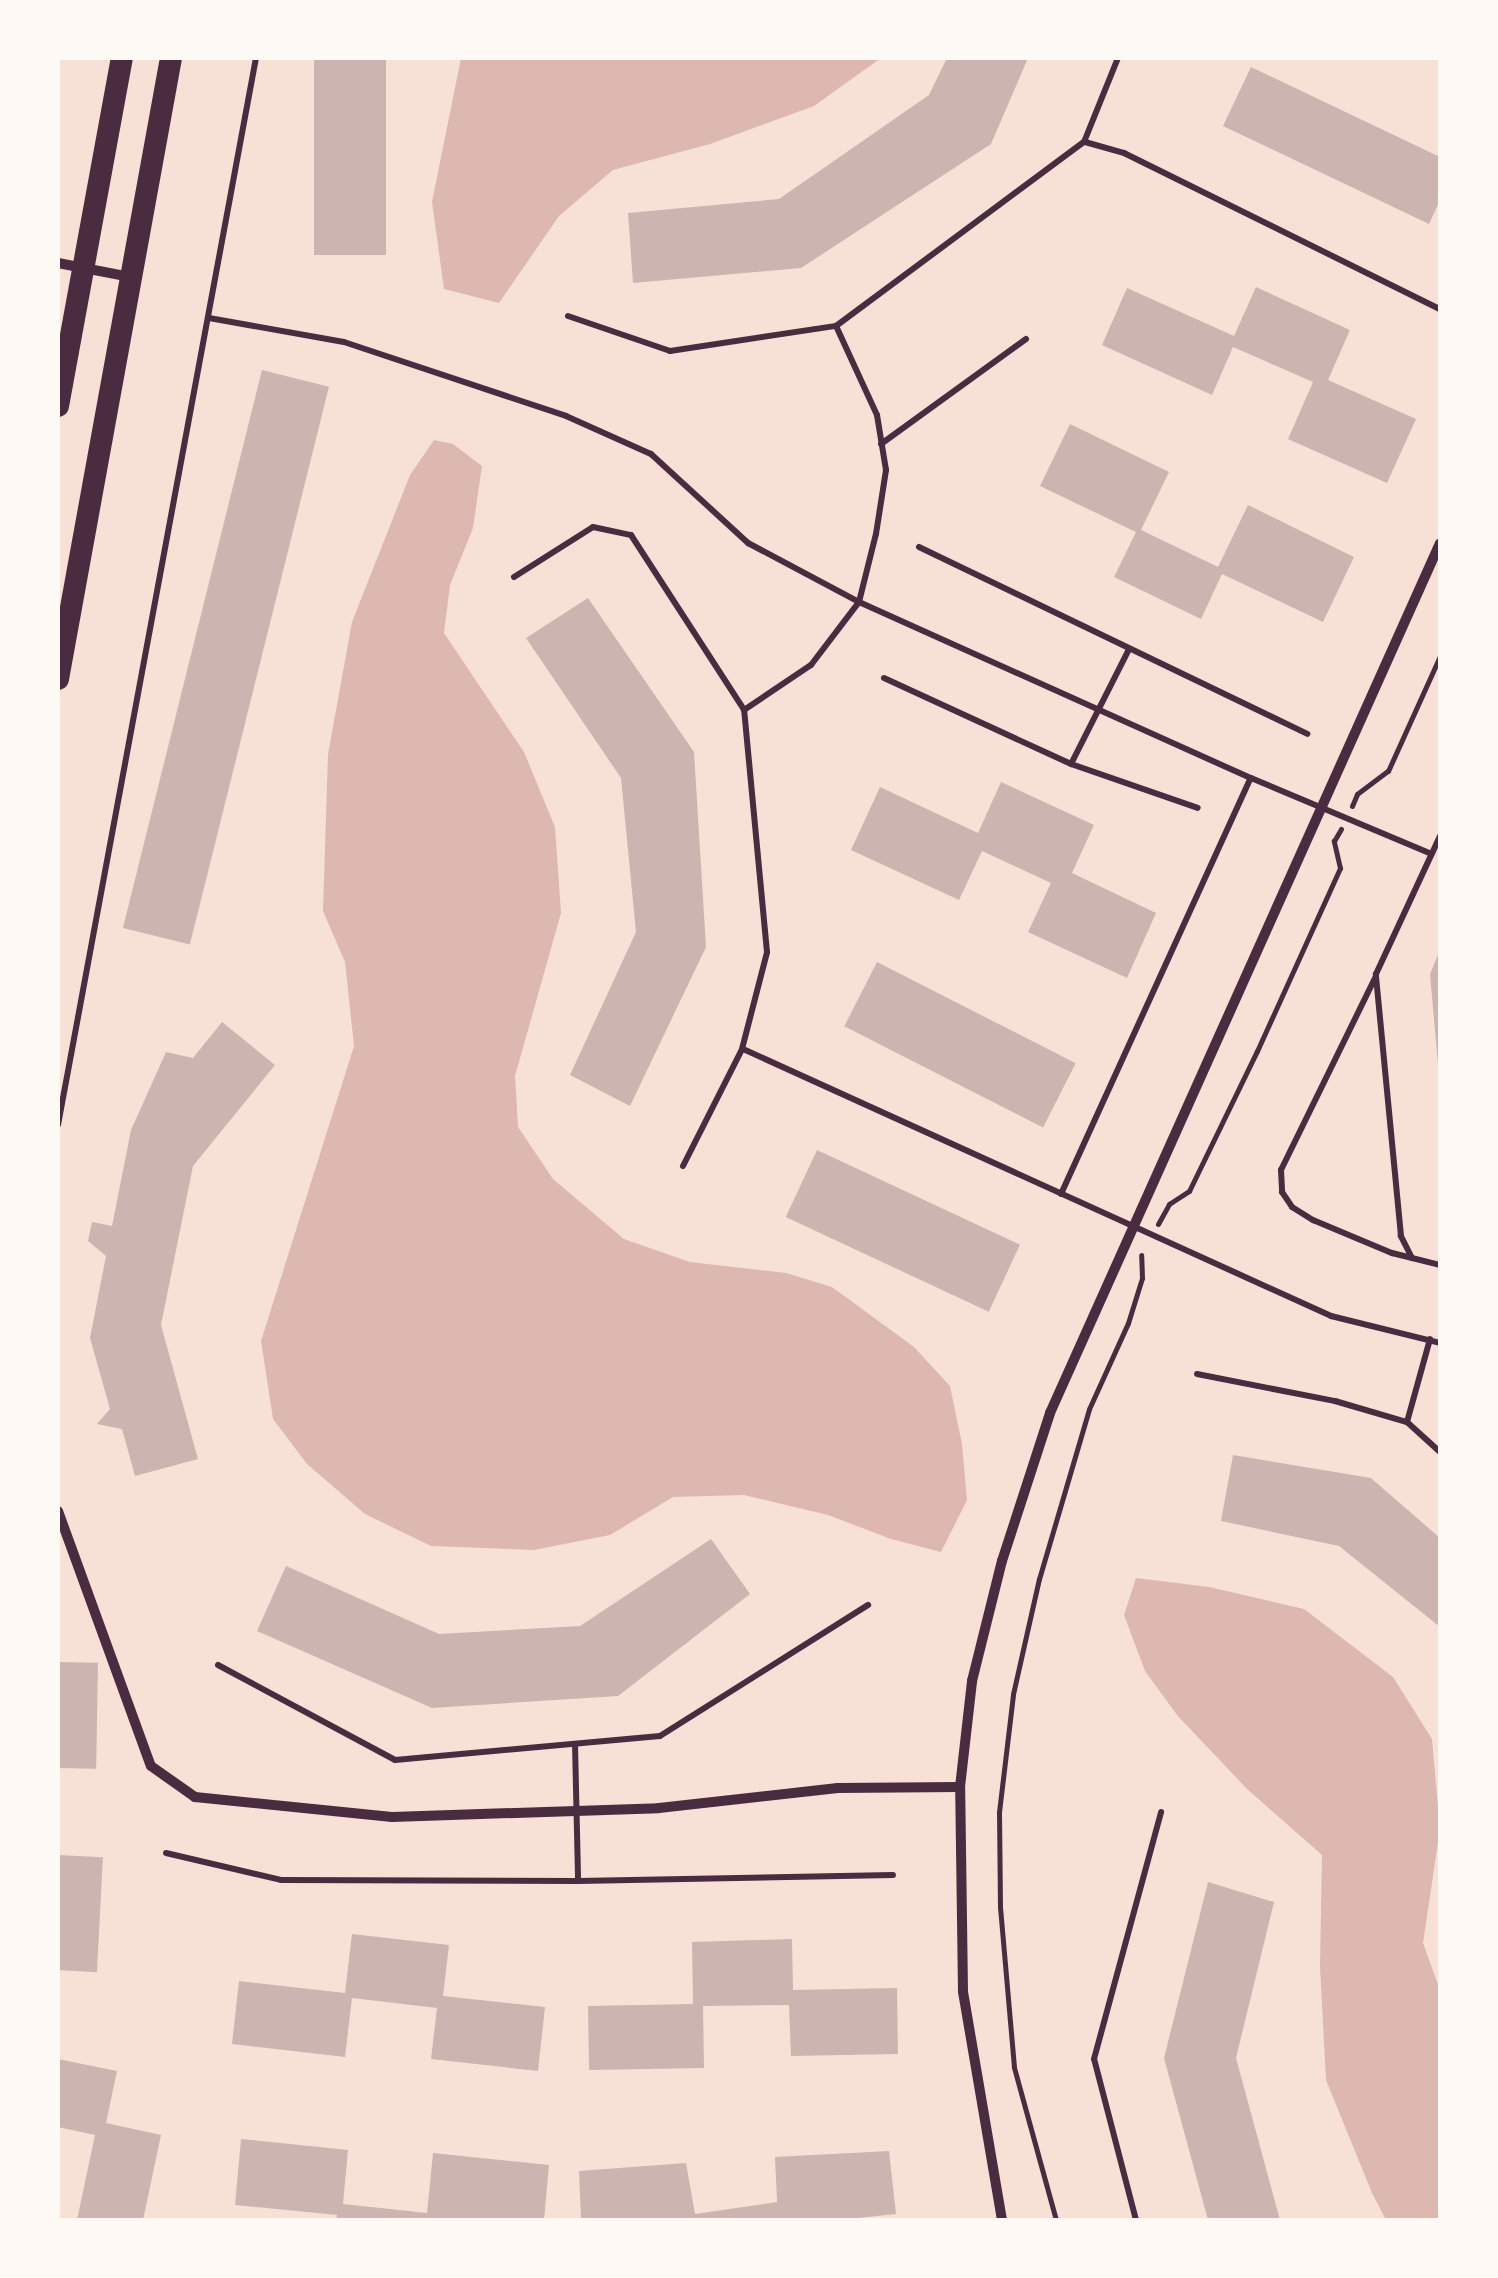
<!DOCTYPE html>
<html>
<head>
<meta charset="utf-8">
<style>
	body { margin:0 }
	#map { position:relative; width:1498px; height:2278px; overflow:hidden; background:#f7e1d7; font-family:"Varela Round",sans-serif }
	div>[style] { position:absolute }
	.water>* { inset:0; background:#dcb8b0 }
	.building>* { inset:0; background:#ccb4b1; transform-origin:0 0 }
	.path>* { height:5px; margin:-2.5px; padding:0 2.5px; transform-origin:2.5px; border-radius:2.5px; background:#4a2c40 }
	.service>* { height:6px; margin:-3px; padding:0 3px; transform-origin:3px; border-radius:3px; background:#4a2c40 }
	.minor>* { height:10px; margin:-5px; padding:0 5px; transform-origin:5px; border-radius:5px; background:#4a2c40 }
	.primary>* { height:22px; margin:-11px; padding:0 11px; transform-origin:11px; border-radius:11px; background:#4a2c40 }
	span { translate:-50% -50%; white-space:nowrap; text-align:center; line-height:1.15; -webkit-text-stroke:8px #fffaf5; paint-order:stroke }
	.frame { position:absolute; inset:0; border:60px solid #fffaf5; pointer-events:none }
</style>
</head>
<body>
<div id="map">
	<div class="water">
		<div style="clip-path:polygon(461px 58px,881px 58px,814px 106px,710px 144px,613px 170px,559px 216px,499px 303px,444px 289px,432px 202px)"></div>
		<div style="clip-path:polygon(434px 440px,453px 444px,482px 466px,473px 528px,450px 585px,444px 633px,524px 752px,555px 827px,561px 913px,515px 1076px,518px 1127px,553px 1179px,624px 1239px,690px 1262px,786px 1273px,832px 1287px,914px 1347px,950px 1386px,962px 1444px,967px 1500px,941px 1552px,891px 1539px,828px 1515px,744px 1495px,673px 1497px,610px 1535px,534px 1550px,431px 1546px,365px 1514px,307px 1464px,273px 1419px,261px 1341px,354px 1046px,345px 962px,323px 911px,328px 754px,352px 622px,410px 475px)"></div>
		<div style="clip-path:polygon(1136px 1578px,1209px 1587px,1304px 1609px,1393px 1677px,1432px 1739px,1440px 1829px,1423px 1943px,1440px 1990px,1440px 2220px,1386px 2220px,1372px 2193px,1326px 2080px,1320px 1967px,1322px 1855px,1247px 1789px,1177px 1715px,1145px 1671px,1124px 1615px)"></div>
	</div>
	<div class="building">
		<div style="left:314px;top:58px;width:72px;height:197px"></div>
		<div style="clip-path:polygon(947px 58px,1028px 58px,991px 144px,801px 268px,633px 283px,628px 213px,779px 199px,929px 95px)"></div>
		<div style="clip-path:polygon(1251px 67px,1440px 157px,1440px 200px,1429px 224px,1223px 126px)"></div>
		<div style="clip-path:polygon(1256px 287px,1350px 330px,1328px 380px,1416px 419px,1387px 483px,1288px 439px,1313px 382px,1233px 347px,1212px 395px,1102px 345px,1127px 288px,1234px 336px)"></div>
		<div style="left:262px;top:370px;width:69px;height:575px;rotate:14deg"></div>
		<div style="clip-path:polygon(1070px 424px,1169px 472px,1141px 530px,1218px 567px,1248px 505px,1354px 557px,1323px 622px,1222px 574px,1201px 619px,1114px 577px,1136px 532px,1040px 486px)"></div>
		<div style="clip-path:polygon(588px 598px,694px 752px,706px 947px,630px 1106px,570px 1075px,636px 932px,621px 778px,526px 638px)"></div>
		<div style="clip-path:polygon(1001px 782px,1094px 825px,1072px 873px,1156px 913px,1127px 978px,1028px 932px,1051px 883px,982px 851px,959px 900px,851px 850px,880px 787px,978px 833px)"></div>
		<div style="clip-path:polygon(1440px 950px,1440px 1064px,1438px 1064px,1430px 974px)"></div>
		<div style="left:877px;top:962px;width:223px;height:72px;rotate:27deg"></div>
		<div style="clip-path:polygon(222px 1022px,275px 1065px,193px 1166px,161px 1325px,198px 1459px,135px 1476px,122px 1429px,97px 1424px,110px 1409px,90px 1338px,106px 1256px,88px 1241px,92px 1222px,112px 1226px,131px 1130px,166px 1052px,193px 1058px)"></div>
		<div style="left:817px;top:1150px;width:224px;height:74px;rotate:25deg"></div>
		<div style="clip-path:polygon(1233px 1455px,1371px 1478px,1440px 1538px,1440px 1627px,1339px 1546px,1221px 1521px)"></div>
		<div style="clip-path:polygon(711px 1539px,750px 1594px,618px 1696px,432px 1708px,257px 1631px,286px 1566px,439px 1634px,580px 1626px)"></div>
		<div style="left:58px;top:1662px;width:40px;height:106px;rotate:1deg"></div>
		<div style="left:58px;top:1855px;width:45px;height:115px;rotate:3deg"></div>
		<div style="clip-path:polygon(1208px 1882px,1274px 1902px,1236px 2058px,1280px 2220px,1208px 2220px,1164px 2058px)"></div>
		<div style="clip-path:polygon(352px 1934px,449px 1945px,443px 1996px,545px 2007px,538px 2071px,431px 2059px,437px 2008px,352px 1998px,345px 2057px,232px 2044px,239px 1981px,345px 1993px)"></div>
		<div style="clip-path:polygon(792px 1939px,793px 1990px,897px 1988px,898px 2054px,791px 2056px,789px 2005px,703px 2006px,704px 2068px,589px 2070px,588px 2006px,693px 2004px,692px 1942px)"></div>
		<div style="clip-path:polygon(58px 2059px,117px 2071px,106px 2123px,161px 2135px,143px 2220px,77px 2220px,95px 2135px,58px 2127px)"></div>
		<div style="clip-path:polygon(241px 2139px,348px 2150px,343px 2204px,427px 2213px,433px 2153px,549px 2165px,544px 2220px,336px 2220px,337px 2215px,235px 2205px)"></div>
		<div style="clip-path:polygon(889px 2151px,896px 2214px,840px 2220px,581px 2220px,579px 2171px,686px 2163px,695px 2214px,777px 2202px,775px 2157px)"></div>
	</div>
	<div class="path">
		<div style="left:1352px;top:806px;width:13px;rotate:-67deg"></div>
		<div style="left:1357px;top:794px;width:39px;rotate:-37deg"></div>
		<div style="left:1388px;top:771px;width:126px;rotate:-65.7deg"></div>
		<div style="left:1158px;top:1224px;width:23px;rotate:-61deg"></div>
		<div style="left:1169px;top:1204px;width:24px;rotate:-33deg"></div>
		<div style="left:1189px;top:1191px;width:156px;rotate:-64.1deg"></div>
		<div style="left:1257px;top:1051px;width:201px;rotate:-65.6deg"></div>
		<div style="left:1340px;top:868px;width:28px;rotate:-103deg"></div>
		<div style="left:1334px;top:841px;width:14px;rotate:-60deg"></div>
		<div style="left:1056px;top:2220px;width:159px;rotate:-105.4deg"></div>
		<div style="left:1014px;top:2067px;width:161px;rotate:-95deg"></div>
		<div style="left:1000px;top:1907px;width:95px;rotate:-90.6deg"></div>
		<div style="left:999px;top:1812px;width:119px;rotate:-83.2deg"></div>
		<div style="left:1013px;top:1694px;width:118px;rotate:-77.3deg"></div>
		<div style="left:1039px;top:1579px;width:177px;rotate:-73.6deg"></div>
		<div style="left:1089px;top:1409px;width:94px;rotate:-65.6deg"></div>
		<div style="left:1128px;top:1323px;width:47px;rotate:-72.7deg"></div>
		<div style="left:1142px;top:1278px;width:23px;rotate:-92deg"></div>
	</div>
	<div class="service">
		<div style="left:1085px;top:142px;width:41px;rotate:15.8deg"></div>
		<div style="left:1124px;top:153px;width:352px;rotate:26.3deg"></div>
		<div style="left:568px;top:316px;width:108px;rotate:18.9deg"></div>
		<div style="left:670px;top:351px;width:168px;rotate:-8.6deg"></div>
		<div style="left:836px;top:326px;width:309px;rotate:-36.6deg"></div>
		<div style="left:1084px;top:142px;width:91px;rotate:-68deg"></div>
		<div style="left:209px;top:318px;width:137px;rotate:10.1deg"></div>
		<div style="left:344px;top:342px;width:234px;rotate:18.4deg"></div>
		<div style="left:566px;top:416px;width:93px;rotate:24.1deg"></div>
		<div style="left:651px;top:454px;width:132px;rotate:42.5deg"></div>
		<div style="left:748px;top:543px;width:126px;rotate:28deg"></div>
		<div style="left:859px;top:602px;width:430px;rotate:24.2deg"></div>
		<div style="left:1251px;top:778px;width:196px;rotate:22.8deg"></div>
		<div style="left:881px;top:444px;width:179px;rotate:-35.9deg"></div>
		<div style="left:919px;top:547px;width:431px;rotate:25.7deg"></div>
		<div style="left:514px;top:577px;width:93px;rotate:-32.3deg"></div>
		<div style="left:593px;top:527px;width:39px;rotate:12deg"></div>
		<div style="left:631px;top:535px;width:208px;rotate:57.1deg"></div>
		<div style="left:884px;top:678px;width:206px;rotate:24.7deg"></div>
		<div style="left:1071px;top:764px;width:134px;rotate:19.1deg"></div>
		<div style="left:1071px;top:764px;width:129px;rotate:-63.2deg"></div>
		<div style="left:1376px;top:976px;width:216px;rotate:116.1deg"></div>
		<div style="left:1281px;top:1170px;width:22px;rotate:87deg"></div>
		<div style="left:1282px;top:1192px;width:18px;rotate:56deg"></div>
		<div style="left:1292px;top:1207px;width:25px;rotate:32deg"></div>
		<div style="left:1313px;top:1220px;width:86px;rotate:22.7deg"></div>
		<div style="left:1392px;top:1253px;width:49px;rotate:14deg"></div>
		<div style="left:743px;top:1049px;width:646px;rotate:24.42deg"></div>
		<div style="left:1331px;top:1316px;width:112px;rotate:13.9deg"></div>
		<div style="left:58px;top:1125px;width:1085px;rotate:-79.49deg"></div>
		<div style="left:683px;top:1166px;width:131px;rotate:-63.2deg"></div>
		<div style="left:742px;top:1049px;width:100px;rotate:-75.5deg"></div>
		<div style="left:767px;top:952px;width:243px;rotate:-95.4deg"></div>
		<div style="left:744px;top:710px;width:81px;rotate:-33.9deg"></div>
		<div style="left:811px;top:665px;width:79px;rotate:-52.7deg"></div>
		<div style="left:859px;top:602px;width:70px;rotate:-76deg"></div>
		<div style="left:876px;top:534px;width:65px;rotate:-81.1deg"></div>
		<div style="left:886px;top:470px;width:56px;rotate:-99.3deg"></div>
		<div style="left:877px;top:415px;width:98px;rotate:-114.7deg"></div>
		<div style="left:1061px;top:1194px;width:457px;rotate:-65.5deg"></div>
		<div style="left:1412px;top:1258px;width:25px;rotate:-117deg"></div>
		<div style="left:1401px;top:1236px;width:263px;rotate:-95.5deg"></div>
		<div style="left:1376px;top:974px;width:152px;rotate:-65.1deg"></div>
		<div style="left:1197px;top:1374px;width:141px;rotate:11.1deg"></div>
		<div style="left:1335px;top:1401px;width:75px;rotate:16.3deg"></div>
		<div style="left:1407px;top:1422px;width:45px;rotate:42.3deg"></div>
		<div style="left:1407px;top:1422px;width:86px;rotate:-74.5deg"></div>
		<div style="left:218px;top:1665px;width:201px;rotate:28.2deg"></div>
		<div style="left:395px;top:1760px;width:266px;rotate:-5.2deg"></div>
		<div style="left:660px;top:1736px;width:246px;rotate:-32.2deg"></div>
		<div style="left:575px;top:1744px;width:137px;rotate:88.7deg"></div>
		<div style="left:166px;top:1853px;width:118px;rotate:13.2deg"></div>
		<div style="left:281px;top:1880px;width:297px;rotate:0.2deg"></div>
		<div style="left:578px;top:1881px;width:315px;rotate:-1.1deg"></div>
		<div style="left:1136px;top:2220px;width:166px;rotate:-104.6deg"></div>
		<div style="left:1094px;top:2059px;width:256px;rotate:-74.8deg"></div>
	</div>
	<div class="minor">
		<div style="left:58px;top:263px;width:73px;rotate:11deg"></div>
		<div style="left:58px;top:1511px;width:271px;rotate:70deg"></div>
		<div style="left:151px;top:1766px;width:54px;rotate:35.2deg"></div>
		<div style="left:195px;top:1797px;width:198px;rotate:5.8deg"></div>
		<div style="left:392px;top:1817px;width:267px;rotate:-1.9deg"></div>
		<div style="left:659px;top:1808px;width:180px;rotate:-6.4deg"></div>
		<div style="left:838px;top:1788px;width:122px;rotate:-0.5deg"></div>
		<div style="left:1002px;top:2220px;width:232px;rotate:-99.7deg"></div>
		<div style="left:963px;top:1991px;width:204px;rotate:-90.8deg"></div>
		<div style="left:960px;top:1787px;width:107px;rotate:-83.5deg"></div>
		<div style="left:972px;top:1681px;width:124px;rotate:-76deg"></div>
		<div style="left:1002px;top:1561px;width:156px;rotate:-72deg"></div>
		<div style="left:1050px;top:1413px;width:953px;rotate:-65.85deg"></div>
	</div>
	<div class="primary">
		<div style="left:58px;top:406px;width:354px;rotate:-79.6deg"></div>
		<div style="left:58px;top:679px;width:631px;rotate:-79.69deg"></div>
	</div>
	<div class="frame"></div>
</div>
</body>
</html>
